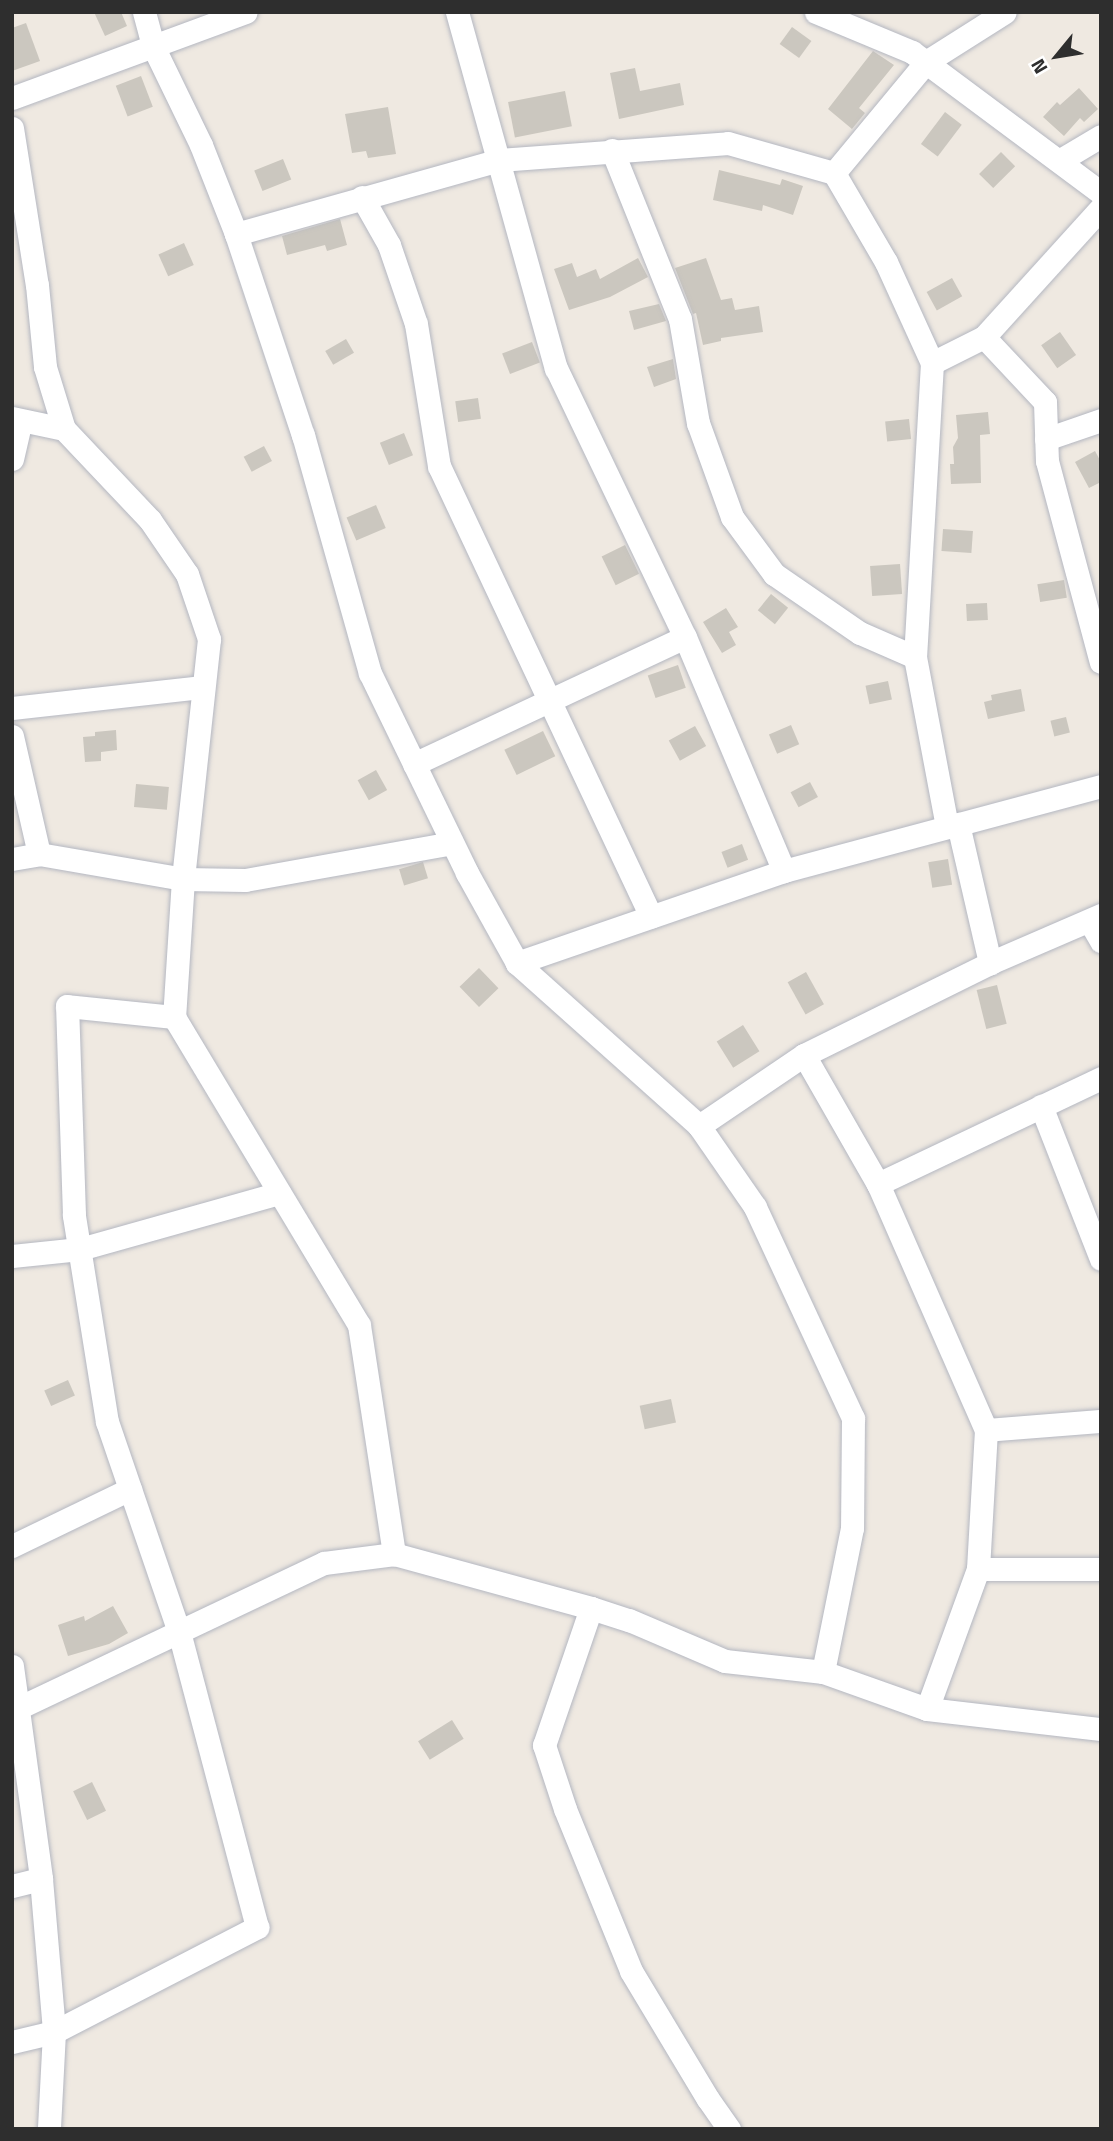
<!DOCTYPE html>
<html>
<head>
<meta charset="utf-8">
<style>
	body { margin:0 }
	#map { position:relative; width:1113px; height:2141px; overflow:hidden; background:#efe9e1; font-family:"Titillium Web",sans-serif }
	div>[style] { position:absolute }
	.building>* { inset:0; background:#cbc7bf; transform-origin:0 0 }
	.roads { filter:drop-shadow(0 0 2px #b4b7c1) drop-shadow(0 0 2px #b4b7c1) }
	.minor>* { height:23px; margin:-11.5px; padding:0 11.5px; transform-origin:11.5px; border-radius:11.5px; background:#fff }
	span { translate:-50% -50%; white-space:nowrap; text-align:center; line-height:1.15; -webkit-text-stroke:5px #fff; paint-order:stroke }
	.frame { position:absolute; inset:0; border:14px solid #2e2e2e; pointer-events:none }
	.north { position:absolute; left:1022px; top:21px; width:70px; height:70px; -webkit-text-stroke:5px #fff; paint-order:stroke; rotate:240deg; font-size:19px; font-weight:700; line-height:28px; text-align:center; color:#2e2e2e }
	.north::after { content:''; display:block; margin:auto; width:24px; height:32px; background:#2e2e2e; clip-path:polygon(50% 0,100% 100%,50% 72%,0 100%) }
</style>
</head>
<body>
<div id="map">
	<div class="building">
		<div style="clip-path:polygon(94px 12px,121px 12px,127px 26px,105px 36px)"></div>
		<div style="clip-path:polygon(26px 23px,40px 61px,12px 71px,12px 28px)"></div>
		<div style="left:792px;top:27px;width:24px;height:21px;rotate:36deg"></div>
		<div style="clip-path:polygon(873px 51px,894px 65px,859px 108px,865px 113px,852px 129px,828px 109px)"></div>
		<div style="clip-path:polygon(635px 68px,640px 91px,680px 83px,684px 105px,619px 119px,610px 73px)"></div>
		<div style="left:141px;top:76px;width:33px;height:27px;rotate:69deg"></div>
		<div style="clip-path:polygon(1079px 88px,1098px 109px,1084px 122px,1080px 118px,1064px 136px,1043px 117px,1057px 102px,1060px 105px)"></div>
		<div style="left:565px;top:91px;width:36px;height:58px;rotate:79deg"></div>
		<div style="clip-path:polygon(388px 107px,396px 154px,368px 158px,366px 151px,352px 153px,345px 114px)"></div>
		<div style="left:945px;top:112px;width:21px;height:40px;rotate:37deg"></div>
		<div style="left:1001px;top:152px;width:20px;height:31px;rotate:45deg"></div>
		<div style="left:283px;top:159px;width:22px;height:31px;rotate:68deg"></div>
		<div style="clip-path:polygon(719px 170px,780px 185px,782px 179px,803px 186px,793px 215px,763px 205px,762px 211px,713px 200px)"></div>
		<div style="clip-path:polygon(340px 219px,347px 245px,327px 251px,325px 245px,287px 255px,282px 236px)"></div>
		<div style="left:184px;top:243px;width:24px;height:28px;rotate:66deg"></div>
		<div style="clip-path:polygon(638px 258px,648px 277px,610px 297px,569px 310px,554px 269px,572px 263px,577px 277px,596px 269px,600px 279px)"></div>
		<div style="clip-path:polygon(706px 258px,721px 300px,732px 298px,735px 310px,759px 306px,763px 332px,721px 338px,721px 341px,703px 345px,696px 313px,693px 314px,675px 268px)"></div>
		<div style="left:952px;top:278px;width:21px;height:29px;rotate:61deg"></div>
		<div style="clip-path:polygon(659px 304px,666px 321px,634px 330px,629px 311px)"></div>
		<div style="left:1060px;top:332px;width:28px;height:23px;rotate:55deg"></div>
		<div style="left:346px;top:339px;width:16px;height:24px;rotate:60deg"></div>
		<div style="left:532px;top:342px;width:22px;height:32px;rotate:69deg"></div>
		<div style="clip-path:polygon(673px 359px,676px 379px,654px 387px,647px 367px)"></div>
		<div style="left:478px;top:398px;width:21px;height:23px;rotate:82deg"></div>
		<div style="clip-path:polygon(988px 412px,990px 434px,980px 435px,981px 483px,951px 484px,950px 464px,954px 464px,953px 447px,958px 438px,956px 415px)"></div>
		<div style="left:909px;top:419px;width:20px;height:24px;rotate:84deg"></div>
		<div style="left:404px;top:433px;width:24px;height:26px;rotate:68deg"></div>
		<div style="left:264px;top:446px;width:17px;height:23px;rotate:62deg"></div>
		<div style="clip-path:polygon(1095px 451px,1101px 462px,1101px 482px,1089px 488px,1075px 462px)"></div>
		<div style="left:376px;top:505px;width:25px;height:32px;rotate:67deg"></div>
		<div style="left:943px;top:529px;width:30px;height:22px;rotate:4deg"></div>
		<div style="left:625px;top:545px;width:32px;height:26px;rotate:64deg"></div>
		<div style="left:900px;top:564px;width:30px;height:30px;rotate:86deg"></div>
		<div style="left:1064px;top:580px;width:18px;height:27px;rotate:81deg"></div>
		<div style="left:771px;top:594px;width:22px;height:21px;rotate:39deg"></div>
		<div style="left:987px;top:603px;width:17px;height:21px;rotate:87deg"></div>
		<div style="clip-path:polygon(726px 608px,738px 627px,729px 632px,736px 645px,722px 653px,703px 622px)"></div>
		<div style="left:678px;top:665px;width:24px;height:32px;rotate:71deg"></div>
		<div style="left:888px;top:681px;width:19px;height:23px;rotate:78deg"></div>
		<div style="clip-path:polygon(1021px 689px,1025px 711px,988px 719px,984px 702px,992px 700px,991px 695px)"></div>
		<div style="left:1066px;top:717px;width:16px;height:16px;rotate:76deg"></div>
		<div style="left:791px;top:725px;width:21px;height:24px;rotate:67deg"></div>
		<div style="left:695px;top:726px;width:23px;height:30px;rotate:61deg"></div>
		<div style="clip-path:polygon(116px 730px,117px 750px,101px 752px,101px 761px,85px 762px,83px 737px,95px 736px,95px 732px)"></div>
		<div style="left:543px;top:731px;width:28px;height:43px;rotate:64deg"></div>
		<div style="left:376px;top:770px;width:23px;height:21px;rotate:61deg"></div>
		<div style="left:810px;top:782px;width:17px;height:22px;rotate:62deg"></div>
		<div style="left:136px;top:784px;width:33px;height:23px;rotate:5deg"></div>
		<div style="left:742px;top:844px;width:17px;height:22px;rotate:69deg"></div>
		<div style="left:948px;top:859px;width:26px;height:20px;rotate:81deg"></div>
		<div style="left:423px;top:862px;width:17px;height:25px;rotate:73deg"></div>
		<div style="left:479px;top:968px;width:28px;height:27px;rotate:46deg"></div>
		<div style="left:806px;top:972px;width:37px;height:21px;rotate:61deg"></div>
		<div style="left:997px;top:985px;width:40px;height:21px;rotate:76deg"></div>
		<div style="left:743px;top:1025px;width:31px;height:31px;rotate:58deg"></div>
		<div style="left:68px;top:1380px;width:17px;height:26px;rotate:66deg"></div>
		<div style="left:671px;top:1399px;width:24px;height:32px;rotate:78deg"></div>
		<div style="clip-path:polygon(113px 1606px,128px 1633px,109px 1644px,68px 1656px,58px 1625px,84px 1616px,85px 1621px)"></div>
		<div style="left:452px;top:1720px;width:22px;height:40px;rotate:58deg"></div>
		<div style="left:92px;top:1782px;width:32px;height:21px;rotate:64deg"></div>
	</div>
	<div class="roads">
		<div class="minor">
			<div style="left:144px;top:12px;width:35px;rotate:75deg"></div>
			<div style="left:153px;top:46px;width:110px;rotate:64.1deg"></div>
			<div style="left:201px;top:145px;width:96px;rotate:68.5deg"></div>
			<div style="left:236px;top:234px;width:212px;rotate:71.6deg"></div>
			<div style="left:303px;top:435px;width:247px;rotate:74.3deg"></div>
			<div style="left:370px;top:673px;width:222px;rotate:64.1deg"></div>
			<div style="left:467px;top:873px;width:103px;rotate:60.9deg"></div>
			<div style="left:517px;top:963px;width:244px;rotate:41.8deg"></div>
			<div style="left:699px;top:1126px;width:98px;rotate:55.3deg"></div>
			<div style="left:755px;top:1207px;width:233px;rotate:65.1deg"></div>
			<div style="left:853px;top:1418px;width:110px;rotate:90.5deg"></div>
			<div style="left:852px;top:1528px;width:147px;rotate:101.4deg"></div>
			<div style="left:457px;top:12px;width:370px;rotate:74.5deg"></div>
			<div style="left:556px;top:368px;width:298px;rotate:64.4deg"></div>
			<div style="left:685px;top:637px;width:254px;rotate:67.1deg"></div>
			<div style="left:816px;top:12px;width:104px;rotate:22.6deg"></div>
			<div style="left:912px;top:52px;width:236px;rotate:36.7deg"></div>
			<div style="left:12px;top:98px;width:249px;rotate:-20.2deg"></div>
			<div style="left:12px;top:128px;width:159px;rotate:81deg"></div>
			<div style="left:37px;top:285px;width:82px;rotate:84.4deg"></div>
			<div style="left:45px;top:367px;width:65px;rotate:73deg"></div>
			<div style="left:64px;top:429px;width:125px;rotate:46.6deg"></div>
			<div style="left:150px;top:520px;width:65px;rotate:55.6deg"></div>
			<div style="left:187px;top:574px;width:69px;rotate:71.3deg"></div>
			<div style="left:209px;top:639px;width:241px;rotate:96.2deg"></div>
			<div style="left:183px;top:879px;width:138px;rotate:93.7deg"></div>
			<div style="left:174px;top:1017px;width:359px;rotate:59deg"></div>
			<div style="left:359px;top:1325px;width:232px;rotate:81.3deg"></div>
			<div style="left:612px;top:150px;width:182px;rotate:68.1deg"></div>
			<div style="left:680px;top:319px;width:106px;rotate:80.2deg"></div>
			<div style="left:698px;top:423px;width:100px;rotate:70.1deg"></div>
			<div style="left:732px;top:517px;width:71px;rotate:53.6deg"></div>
			<div style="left:774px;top:574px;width:104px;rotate:34.5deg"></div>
			<div style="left:860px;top:633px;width:60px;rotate:23.6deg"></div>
			<div style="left:1059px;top:161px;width:49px;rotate:-30.8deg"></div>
			<div style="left:834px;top:173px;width:144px;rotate:-50.3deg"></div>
			<div style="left:926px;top:62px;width:93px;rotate:-32.3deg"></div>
			<div style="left:362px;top:197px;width:55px;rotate:60.6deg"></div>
			<div style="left:389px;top:245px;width:83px;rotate:71.1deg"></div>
			<div style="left:416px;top:324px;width:144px;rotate:80.8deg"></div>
			<div style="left:439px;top:466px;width:498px;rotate:64.8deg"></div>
			<div style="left:236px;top:234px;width:273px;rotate:-15.7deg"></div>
			<div style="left:499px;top:160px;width:230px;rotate:-4.2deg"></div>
			<div style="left:728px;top:143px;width:110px;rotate:15.8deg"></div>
			<div style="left:834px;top:173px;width:103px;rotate:59.7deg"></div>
			<div style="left:886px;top:262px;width:111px;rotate:65.5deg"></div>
			<div style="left:932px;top:363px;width:294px;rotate:93.3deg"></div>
			<div style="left:915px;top:657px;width:173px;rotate:79.3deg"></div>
			<div style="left:984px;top:337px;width:89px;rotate:46.8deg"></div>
			<div style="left:1045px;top:402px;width:59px;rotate:88.1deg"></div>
			<div style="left:1047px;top:461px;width:208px;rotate:75deg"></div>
			<div style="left:932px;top:363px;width:58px;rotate:-26.6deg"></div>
			<div style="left:984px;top:337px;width:174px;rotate:-47.8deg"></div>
			<div style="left:12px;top:418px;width:53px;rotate:11.9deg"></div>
			<div style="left:1046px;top:439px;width:58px;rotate:-19.1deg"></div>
			<div style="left:12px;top:459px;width:39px;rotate:-77deg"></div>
			<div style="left:12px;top:708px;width:192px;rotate:-6.3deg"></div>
			<div style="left:12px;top:736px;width:121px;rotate:77.1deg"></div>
			<div style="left:414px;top:764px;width:299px;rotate:-25.1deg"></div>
			<div style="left:958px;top:824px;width:143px;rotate:77deg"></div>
			<div style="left:12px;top:859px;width:27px;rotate:-10deg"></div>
			<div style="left:39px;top:854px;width:146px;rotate:9.8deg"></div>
			<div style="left:183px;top:879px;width:62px;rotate:0.9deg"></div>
			<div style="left:245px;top:880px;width:210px;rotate:-10.1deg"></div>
			<div style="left:1090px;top:922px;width:22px;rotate:60deg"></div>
			<div style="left:517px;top:963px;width:282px;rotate:-19deg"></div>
			<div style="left:784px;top:871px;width:328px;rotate:-15deg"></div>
			<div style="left:804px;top:1055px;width:149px;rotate:60.2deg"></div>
			<div style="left:878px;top:1184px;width:269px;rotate:66.3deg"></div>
			<div style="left:986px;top:1430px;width:139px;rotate:93.3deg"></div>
			<div style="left:978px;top:1569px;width:149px;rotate:110deg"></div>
			<div style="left:1041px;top:1106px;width:164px;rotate:68.6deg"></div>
			<div style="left:699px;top:1126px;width:127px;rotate:-34.1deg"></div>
			<div style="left:804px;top:1055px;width:208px;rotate:-26.3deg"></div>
			<div style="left:990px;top:963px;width:121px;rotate:-23.4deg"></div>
			<div style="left:878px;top:1184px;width:247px;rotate:-25.4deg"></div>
			<div style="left:12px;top:1256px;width:68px;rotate:-5.9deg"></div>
			<div style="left:80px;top:1249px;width:207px;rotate:-15.7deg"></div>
			<div style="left:986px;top:1430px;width:115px;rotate:-4.5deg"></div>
			<div style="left:12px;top:1546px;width:131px;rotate:-25.8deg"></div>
			<div style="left:978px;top:1569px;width:123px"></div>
			<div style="left:591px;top:1608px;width:145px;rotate:108.9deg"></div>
			<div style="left:544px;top:1745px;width:67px;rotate:71.8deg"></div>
			<div style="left:565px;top:1809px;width:175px;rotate:67.8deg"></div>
			<div style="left:631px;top:1971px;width:149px;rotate:59deg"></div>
			<div style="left:708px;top:2099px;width:37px;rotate:55deg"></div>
			<div style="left:12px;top:1666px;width:215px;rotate:82.2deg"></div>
			<div style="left:41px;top:1879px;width:154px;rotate:85.1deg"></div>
			<div style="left:54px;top:2032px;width:97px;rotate:93deg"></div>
			<div style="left:12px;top:1711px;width:345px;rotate:-25.4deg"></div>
			<div style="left:324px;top:1563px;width:71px;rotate:-7.3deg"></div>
			<div style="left:394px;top:1554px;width:204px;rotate:15.3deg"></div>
			<div style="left:591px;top:1608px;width:40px;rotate:18deg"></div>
			<div style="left:629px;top:1620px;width:104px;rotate:23.1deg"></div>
			<div style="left:725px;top:1661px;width:99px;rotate:6.4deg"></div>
			<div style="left:823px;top:1672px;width:110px;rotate:19.6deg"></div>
			<div style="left:927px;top:1709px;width:175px;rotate:6.6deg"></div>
			<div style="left:12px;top:1886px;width:30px;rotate:-14deg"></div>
			<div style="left:12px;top:2042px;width:43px;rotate:-13.4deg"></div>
			<div style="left:54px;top:2032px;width:229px;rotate:-27.3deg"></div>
			<div style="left:257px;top:1927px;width:305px;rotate:-104.8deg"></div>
			<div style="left:179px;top:1632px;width:222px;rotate:-108.9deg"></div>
			<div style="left:107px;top:1422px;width:210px;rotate:-99.1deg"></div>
			<div style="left:74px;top:1215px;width:209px;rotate:-91.9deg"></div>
			<div style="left:67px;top:1006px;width:108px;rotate:5.9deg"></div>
		</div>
	</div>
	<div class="frame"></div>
	<div class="north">N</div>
</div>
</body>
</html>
